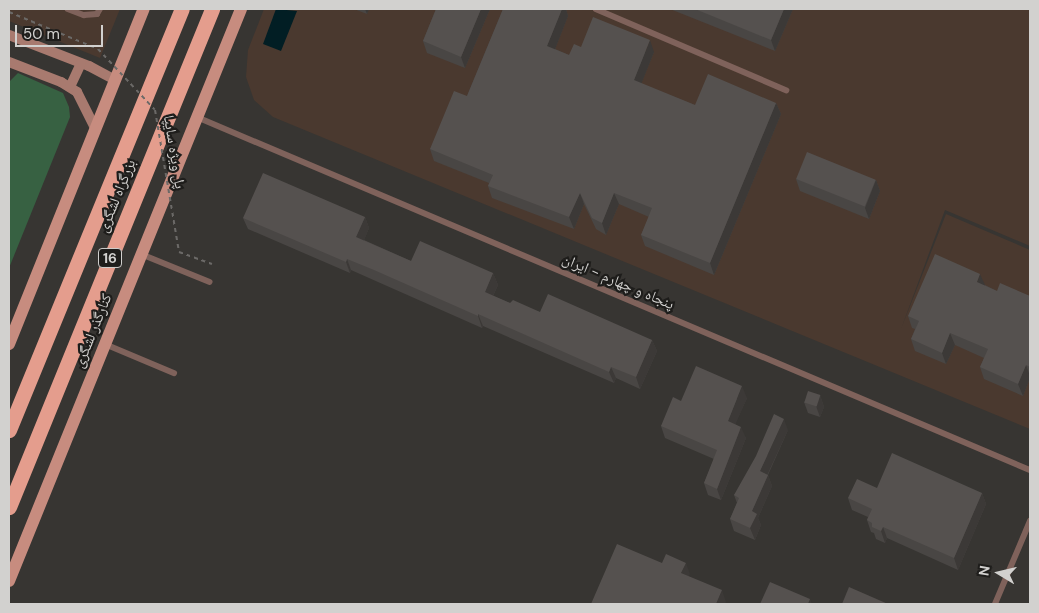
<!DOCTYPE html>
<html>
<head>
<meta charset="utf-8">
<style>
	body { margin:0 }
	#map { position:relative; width:1039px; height:613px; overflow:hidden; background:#373532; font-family:"DM Sans","Noto Naskh Arabic",sans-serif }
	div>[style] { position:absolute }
	.commercial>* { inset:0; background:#4a392f }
	.green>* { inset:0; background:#376142 }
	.water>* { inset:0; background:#021e24 }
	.lane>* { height:5.5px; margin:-2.75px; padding:0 2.75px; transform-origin:2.75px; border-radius:2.75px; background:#7f625b }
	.secondary>* { height:10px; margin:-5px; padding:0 5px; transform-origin:5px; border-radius:5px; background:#a87a6f }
	.primary>* { height:12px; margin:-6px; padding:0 6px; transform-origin:6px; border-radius:6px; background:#c78c7f }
	.highway>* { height:15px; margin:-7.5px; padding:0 7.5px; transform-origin:7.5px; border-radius:7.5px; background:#e49d8d }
	.path-bridge>* { height:2px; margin-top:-1px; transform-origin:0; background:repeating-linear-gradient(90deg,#6b6967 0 4px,transparent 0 8px) }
	.wall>* { inset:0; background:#494644 }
	.shaded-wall>* { inset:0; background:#3c3937 }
	.building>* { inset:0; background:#55514f; transform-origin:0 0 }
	span { translate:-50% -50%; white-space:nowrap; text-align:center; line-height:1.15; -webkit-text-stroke:4.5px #1e1d1b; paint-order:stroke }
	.shield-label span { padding:1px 4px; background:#1e1d1b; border:1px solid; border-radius:4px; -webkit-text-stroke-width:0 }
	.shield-label { font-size:14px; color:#d2d1cf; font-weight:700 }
	.street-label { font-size:15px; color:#d2d1cf }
	.frame { position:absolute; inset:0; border:10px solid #d2d1cf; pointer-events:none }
	.north { position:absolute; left:974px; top:548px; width:50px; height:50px; -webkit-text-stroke:4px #1e1d1b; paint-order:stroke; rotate:279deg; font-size:14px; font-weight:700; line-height:20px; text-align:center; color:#d2d1cf }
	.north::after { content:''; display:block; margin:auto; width:18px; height:22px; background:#d2d1cf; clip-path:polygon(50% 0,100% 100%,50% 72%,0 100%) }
	.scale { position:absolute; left:15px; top:25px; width:88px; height:22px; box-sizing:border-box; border:2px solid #d2d1cf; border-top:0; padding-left:6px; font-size:15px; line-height:18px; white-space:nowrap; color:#d2d1cf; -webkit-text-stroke:4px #1e1d1b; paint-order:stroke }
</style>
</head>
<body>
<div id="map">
	<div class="commercial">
		<div style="clip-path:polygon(9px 9px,120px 9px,100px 58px,9px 21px)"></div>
		<div style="clip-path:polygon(264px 9px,1030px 9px,1030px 246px,945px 210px,901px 329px,946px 214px,1030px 250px,1030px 429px,273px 117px,254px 100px,246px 77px,248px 50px)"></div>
	</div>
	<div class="green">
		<div style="clip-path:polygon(18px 73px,63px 93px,69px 107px,70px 117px,9px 268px,9px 82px)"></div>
	</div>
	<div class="water">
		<div style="clip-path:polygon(276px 9px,297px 11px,281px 51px,263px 44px)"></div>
	</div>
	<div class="lane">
		<div style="left:68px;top:9px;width:17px;rotate:21deg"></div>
		<div style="left:84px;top:15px;width:13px;rotate:-4deg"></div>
		<div style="left:97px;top:14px;width:6px;rotate:-59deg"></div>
		<div style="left:596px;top:9px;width:207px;rotate:23.1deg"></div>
		<div style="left:197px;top:117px;width:905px;rotate:22.97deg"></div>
		<div style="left:141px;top:254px;width:74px;rotate:22.1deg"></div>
		<div style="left:105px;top:344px;width:75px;rotate:22.8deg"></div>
		<div style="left:995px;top:604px;width:90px;rotate:-67.1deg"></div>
	</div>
	<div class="secondary">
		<div style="left:9px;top:35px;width:86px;rotate:21.2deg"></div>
		<div style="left:89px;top:66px;width:30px;rotate:28deg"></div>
		<div style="left:9px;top:62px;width:56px;rotate:21deg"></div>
		<div style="left:61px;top:82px;width:19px;rotate:32deg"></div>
		<div style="left:77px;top:92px;width:40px;rotate:63.4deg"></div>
		<div style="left:70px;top:87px;width:26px;rotate:-65deg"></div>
	</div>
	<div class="primary">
		<div style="left:9px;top:344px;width:361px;rotate:-68.1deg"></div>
		<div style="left:9px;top:581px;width:617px;rotate:-67.92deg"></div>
	</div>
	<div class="highway">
		<div style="left:9px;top:430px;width:455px;rotate:-67.7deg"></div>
		<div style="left:9px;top:507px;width:538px;rotate:-67.82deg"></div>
	</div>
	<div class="path-bridge">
		<div style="left:9px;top:12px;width:96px;rotate:22.6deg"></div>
		<div style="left:98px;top:49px;width:83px;rotate:46.9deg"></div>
		<div style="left:155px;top:110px;width:144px;rotate:80.4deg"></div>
		<div style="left:179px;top:252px;width:35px;rotate:20deg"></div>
	</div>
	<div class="wall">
		<div style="clip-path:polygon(354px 9px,369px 9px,367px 14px)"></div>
		<div style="clip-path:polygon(436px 9px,490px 9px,465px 68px,427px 53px,423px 41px)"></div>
		<div style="clip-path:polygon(503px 9px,566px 9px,568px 16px,555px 49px,569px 55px,581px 47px,654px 52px,641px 84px,695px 105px,776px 103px,781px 114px,714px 275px,645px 246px,641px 235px,649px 217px,619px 204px,606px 235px,596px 229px,584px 204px,574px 229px,492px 198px,488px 186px,489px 183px,434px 161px,430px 149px,467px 96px)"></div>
		<div style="clip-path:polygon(670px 9px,793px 9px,775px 51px)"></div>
		<div style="clip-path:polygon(796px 179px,876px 180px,880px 191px,869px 219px,800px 191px)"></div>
		<div style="clip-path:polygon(365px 217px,369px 228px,364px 240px,411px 261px,493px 273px,498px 285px,493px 296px,510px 303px,540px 312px,652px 340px,657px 351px,640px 389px,616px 378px,614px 383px,483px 326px,482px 328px,378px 282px,351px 270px,350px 273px,248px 229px,243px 218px)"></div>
		<div style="clip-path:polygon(985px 285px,997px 291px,1030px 296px,1030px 378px,1023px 396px,984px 379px,980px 367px,984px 358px,955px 345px,946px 364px,915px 351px,911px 339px,915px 329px,912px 328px,908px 316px)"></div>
		<div style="clip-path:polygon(820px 395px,824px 407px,820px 417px,808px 413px,804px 402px)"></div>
		<div style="clip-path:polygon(747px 398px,735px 424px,746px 438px,721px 500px,708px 495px,704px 483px,714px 459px,665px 438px,661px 426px,681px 401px)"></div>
		<div style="clip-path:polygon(788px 430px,768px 475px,772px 486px,758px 518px,761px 525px,755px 540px,734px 531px,730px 519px,737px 503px,734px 495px)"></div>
		<div style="clip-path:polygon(877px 488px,982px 493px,986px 504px,958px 570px,887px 538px,885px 543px,876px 539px,874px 533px,871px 532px,867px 520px,868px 517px,852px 510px,848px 498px)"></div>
	</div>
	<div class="shaded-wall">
		<div style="clip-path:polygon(365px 9px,369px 9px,367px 14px)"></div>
		<div style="clip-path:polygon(481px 9px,490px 9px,465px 68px,461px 57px)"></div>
		<div style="clip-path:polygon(562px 9px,566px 9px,568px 16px,552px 57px,547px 46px)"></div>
		<div style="clip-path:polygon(784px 9px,793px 9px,775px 51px,771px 40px)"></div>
		<div style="clip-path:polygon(650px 40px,654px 52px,638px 92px,634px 80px)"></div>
		<div style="clip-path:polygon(776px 103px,781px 114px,714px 275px,710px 263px)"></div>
		<div style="clip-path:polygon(876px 180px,880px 191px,869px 219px,865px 208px)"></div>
		<div style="clip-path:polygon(580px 193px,584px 204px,574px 229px,569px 217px)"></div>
		<div style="clip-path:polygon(614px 193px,619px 204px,606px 235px,602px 223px)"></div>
		<div style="clip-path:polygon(365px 217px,369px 228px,361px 248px,356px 237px)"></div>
		<div style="clip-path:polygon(347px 259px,351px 270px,350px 273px,346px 262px)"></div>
		<div style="clip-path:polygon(493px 273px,498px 285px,489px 304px,485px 292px)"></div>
		<div style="clip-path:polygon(980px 274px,985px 285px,981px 294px,977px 282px)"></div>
		<div style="clip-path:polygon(478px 314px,483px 326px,482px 328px,478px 316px)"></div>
		<div style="clip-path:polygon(950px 333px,955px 345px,946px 364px,942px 353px)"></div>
		<div style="clip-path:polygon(652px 340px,657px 351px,640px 389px,636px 377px)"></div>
		<div style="clip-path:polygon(1026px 365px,1030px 376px,1030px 378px,1023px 396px,1018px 384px)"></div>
		<div style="clip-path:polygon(611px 367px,616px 378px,614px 383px,609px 372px)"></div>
		<div style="clip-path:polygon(742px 386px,747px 398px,732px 432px,728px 421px)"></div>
		<div style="clip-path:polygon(820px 395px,824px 407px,820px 417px,816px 406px)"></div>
		<div style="clip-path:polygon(784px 419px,788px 430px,764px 482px,760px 471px)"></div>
		<div style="clip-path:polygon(741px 427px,746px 438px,721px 500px,717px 489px)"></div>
		<div style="clip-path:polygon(768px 475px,772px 486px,758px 518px,761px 525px,755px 540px,750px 528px,752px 511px)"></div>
		<div style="clip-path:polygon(982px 493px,986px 504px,958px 570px,954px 558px)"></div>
		<div style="clip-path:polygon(883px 527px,887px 538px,885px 543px,881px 531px)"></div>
		<div style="clip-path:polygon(686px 563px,690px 574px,685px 584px,681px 573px)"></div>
		<div style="clip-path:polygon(722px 590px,726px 602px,725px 604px,716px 604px)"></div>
		<div style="clip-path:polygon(810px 599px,812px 604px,808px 604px)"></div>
	</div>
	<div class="building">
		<div style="clip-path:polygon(436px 9px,481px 9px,461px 57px,423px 41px)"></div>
		<div style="clip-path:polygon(503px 9px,562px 9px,547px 46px,569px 55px,574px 44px,581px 47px,593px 17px,650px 40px,634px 80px,695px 105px,708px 74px,776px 103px,710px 263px,641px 235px,652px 208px,614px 193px,602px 223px,592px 218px,580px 193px,569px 217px,488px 186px,493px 175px,430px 149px,454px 91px,467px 96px)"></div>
		<div style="clip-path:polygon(695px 9px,784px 9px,771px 40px)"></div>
		<div style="left:807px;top:152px;width:74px;height:29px;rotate:22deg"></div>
		<div style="clip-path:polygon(263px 173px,365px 217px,356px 237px,411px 261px,420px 241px,493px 273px,485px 292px,510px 303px,513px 300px,540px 312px,548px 294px,652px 340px,636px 377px,611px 367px,609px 372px,478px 314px,478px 316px,374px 270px,347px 259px,346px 262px,243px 218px)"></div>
		<div style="clip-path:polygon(935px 254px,980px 274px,977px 282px,997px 291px,1000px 283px,1030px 296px,1030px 367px,1026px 365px,1018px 384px,980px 367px,988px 349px,950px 333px,942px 353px,911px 339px,919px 321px,908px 316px)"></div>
		<div style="clip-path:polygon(696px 366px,742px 386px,728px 421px,741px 427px,717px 489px,704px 483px,717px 450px,661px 426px,673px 397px,681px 401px)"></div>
		<div style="left:808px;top:391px;width:13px;height:12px;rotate:18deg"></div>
		<div style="clip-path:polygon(774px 414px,784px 419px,760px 471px,768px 475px,752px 511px,757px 514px,750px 528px,730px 519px,739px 498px,734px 495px,756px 456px)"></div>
		<div style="clip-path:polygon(892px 453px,982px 493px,954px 558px,883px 527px,881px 531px,872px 527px,872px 523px,867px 520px,872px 509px,848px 498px,857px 479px,877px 488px)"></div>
		<div style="clip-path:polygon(617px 544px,662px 563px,666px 554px,686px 563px,681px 573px,722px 590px,716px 604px,591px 604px)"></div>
		<div style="clip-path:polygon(770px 582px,810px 599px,808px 604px,760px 604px)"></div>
		<div style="clip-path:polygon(849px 587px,888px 604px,842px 604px)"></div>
	</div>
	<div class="shield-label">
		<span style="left:110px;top:258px">16</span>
	</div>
	<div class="street-label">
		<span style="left:174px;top:152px;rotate:81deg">پل ویژه سایپا</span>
		<span style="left:117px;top:196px;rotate:-68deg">بزرگراه لشگری</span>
		<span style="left:618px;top:282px;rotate:23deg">پنجاه و چهارم - ایران</span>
		<span style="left:93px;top:331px;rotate:-68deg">کنارگذر لشگری</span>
	</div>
	<div class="frame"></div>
	<div class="north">N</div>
	<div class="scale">50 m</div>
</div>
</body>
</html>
